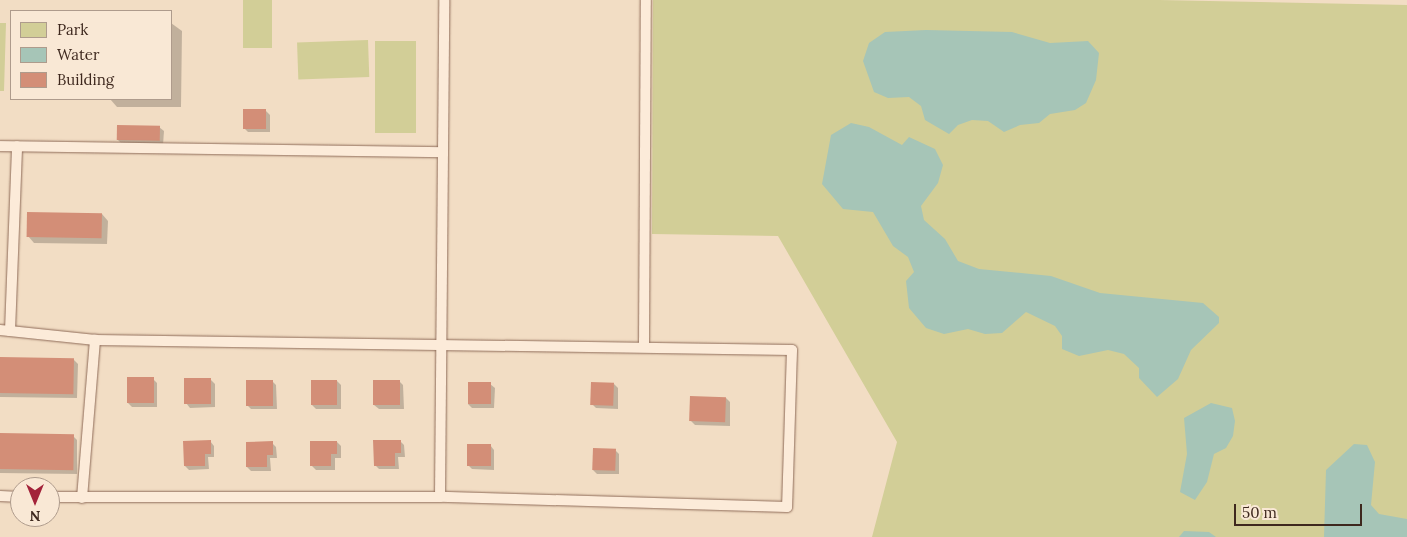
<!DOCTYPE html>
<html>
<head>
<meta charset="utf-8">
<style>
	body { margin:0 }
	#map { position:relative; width:1407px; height:537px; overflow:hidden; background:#f2ddc4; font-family:Lora,serif }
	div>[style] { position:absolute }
	.green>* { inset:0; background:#d2ce97; transform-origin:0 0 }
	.water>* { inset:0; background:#a6c5b7 }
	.shadow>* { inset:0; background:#0003 }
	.building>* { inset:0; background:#d38e77; transform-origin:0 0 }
	.roads { filter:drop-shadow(0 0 1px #8f6c59) drop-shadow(0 0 1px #8f6c59) }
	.service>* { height:10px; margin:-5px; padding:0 5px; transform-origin:5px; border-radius:5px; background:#fcebd9 }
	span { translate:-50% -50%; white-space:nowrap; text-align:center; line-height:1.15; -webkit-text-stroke:4px #f9e8d5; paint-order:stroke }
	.legend { position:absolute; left:10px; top:10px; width:162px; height:90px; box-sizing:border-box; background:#f9e8d5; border:1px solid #ae9b8c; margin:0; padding:6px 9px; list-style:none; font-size:15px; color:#3e281e }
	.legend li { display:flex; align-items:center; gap:10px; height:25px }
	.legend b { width:25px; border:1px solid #ae9b8c }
	.north { position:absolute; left:10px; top:477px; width:50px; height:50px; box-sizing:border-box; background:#f9e8d5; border:1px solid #ae9b8c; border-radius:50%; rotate:180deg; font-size:14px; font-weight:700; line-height:20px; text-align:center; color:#3e281e }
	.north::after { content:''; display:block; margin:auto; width:18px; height:22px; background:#a3233a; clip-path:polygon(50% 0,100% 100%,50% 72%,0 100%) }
	.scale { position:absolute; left:1234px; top:504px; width:128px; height:22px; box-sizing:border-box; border:2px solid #3e281e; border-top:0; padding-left:6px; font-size:15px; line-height:18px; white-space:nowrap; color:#3e281e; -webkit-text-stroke:4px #f9e8d5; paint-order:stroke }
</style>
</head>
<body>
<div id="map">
	<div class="green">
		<div style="left:243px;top:0;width:29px;height:48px"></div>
		<div style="clip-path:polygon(653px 0,1159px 0,1407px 5px,1407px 537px,872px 537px,897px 442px,778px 236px,652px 234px)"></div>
		<div style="clip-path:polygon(0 23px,6px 23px,4px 91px,0 91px)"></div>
		<div style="left:368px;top:40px;width:37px;height:71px;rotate:88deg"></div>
		<div style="left:375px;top:41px;width:41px;height:92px"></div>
	</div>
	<div class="water">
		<div style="clip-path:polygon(926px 30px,1012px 32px,1050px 43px,1088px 41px,1099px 53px,1096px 80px,1086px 103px,1075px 110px,1050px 114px,1039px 123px,1020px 125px,1004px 132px,988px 121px,972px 120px,958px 125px,949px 134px,925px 120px,921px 106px,909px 97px,888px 98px,874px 92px,863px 61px,869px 43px,885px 32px)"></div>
		<div style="clip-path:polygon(851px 123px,869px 127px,902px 145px,909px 137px,935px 149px,943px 165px,938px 183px,921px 206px,924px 220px,945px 239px,958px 261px,979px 269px,1051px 276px,1100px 293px,1203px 303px,1219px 317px,1219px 323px,1191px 350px,1178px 379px,1157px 397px,1139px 378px,1139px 368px,1124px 354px,1108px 350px,1079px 356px,1062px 349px,1062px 336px,1055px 326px,1026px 312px,1002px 333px,985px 334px,968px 329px,944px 334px,926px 328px,909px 308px,906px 281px,914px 272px,908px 257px,893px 246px,873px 212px,843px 209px,822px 184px,831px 135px)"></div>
		<div style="clip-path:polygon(1211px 403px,1232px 408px,1235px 421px,1233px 436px,1226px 448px,1214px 454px,1207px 482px,1195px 500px,1180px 492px,1187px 454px,1184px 418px)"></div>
		<div style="clip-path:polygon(1354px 444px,1367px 445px,1375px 462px,1371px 505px,1379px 514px,1407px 519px,1407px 537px,1324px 537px,1326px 470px)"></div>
		<div style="clip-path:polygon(1184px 531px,1209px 532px,1216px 537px,1179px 537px)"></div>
	</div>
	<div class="shadow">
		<div style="clip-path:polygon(171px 23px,182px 31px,181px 107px,117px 107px,110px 99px,171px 99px)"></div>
		<div style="clip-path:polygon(266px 111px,270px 115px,270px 132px,248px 132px,244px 128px)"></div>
		<div style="clip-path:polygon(159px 127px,164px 131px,163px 145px,122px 144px,118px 140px)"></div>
		<div style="clip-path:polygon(102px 214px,108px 221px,107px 244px,34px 243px,28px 236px)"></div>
		<div style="clip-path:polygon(0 358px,74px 360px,78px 364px,77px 398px,0 397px)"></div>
		<div style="clip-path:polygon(153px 379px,157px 383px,157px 407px,132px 407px,128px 403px)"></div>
		<div style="clip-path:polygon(211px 380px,215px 384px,215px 407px,190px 408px,186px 403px)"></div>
		<div style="clip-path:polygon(272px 381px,276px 385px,277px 409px,251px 409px,247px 405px)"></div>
		<div style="clip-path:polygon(337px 381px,341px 385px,341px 409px,316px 409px,312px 405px)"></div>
		<div style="clip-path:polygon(399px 381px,403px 385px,404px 409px,379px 409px,374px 405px)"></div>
		<div style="clip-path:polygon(490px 384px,495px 388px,494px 408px,472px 408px,468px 404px)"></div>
		<div style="clip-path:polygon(614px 384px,618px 388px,618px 409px,596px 408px,592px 404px)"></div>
		<div style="clip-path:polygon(726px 398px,730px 402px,730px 426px,695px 425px,691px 421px)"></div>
		<div style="clip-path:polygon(0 434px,73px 436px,77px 440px,77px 474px,0 473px)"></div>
		<div style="clip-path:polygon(210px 441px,214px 446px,214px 457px,208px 457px,209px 469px,189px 470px,185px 466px)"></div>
		<div style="clip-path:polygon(400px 441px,404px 445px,405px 457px,398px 457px,399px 469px,379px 469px,375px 465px)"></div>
		<div style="clip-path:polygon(337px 442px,341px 446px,341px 458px,335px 458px,335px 470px,316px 470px,312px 466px)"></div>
		<div style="clip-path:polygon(272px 443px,276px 447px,277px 458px,270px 458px,271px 471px,251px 471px,247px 467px)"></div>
		<div style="clip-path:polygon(490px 445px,494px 450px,494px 470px,472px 469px,468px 465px)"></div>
		<div style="clip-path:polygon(615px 450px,619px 454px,619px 474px,597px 474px,593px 470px)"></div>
	</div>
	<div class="building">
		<div style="left:243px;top:109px;width:23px;height:20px"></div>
		<div style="left:117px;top:125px;width:43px;height:15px;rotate:1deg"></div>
		<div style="left:27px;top:212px;width:75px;height:25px;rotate:1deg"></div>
		<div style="left:0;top:357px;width:74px;height:36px;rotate:1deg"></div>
		<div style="left:154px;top:377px;width:26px;height:27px;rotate:90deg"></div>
		<div style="left:184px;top:378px;width:27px;height:26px"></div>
		<div style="left:246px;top:380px;width:27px;height:26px"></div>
		<div style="left:311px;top:380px;width:26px;height:25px"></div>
		<div style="left:373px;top:380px;width:27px;height:25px"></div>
		<div style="left:468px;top:382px;width:23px;height:22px"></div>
		<div style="left:591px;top:382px;width:23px;height:23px;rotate:2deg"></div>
		<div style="left:690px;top:396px;width:36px;height:25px;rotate:2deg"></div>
		<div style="left:0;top:433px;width:74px;height:36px;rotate:1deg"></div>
		<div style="clip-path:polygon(211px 440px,211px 454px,205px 454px,205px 466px,184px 466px,183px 441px)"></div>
		<div style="clip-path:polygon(373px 440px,401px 440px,401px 453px,395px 453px,395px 466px,374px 466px)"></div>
		<div style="clip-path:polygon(273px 441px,273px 455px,267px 455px,267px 467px,246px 467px,246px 442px)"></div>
		<div style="clip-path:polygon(310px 441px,337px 441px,337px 454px,331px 454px,331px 466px,310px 466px)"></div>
		<div style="left:467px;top:444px;width:24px;height:22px"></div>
		<div style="left:593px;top:448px;width:23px;height:22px;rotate:2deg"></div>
	</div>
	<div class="roads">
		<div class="service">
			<div style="left:0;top:146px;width:441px;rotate:0.8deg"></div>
			<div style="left:0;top:330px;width:96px;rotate:6deg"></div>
			<div style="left:95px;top:340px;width:697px;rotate:0.82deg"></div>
			<div style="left:792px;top:350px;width:157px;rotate:91.8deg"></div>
			<div style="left:787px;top:507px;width:347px;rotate:-178.3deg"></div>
			<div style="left:440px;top:497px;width:390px;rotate:180deg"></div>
			<div style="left:10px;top:331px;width:185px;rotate:-87.8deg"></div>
			<div style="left:644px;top:346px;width:346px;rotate:-89.7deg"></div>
			<div style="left:0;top:496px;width:20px;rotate:3deg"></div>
			<div style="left:440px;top:497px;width:497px;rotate:-89.5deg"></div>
			<div style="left:82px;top:498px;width:159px;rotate:-85.3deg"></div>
		</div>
	</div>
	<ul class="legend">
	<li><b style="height:14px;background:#d2ce97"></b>Park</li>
	<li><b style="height:14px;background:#a6c5b7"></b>Water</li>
	<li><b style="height:14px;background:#d38e77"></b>Building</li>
	</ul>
	<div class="north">N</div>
	<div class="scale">50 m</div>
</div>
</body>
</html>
